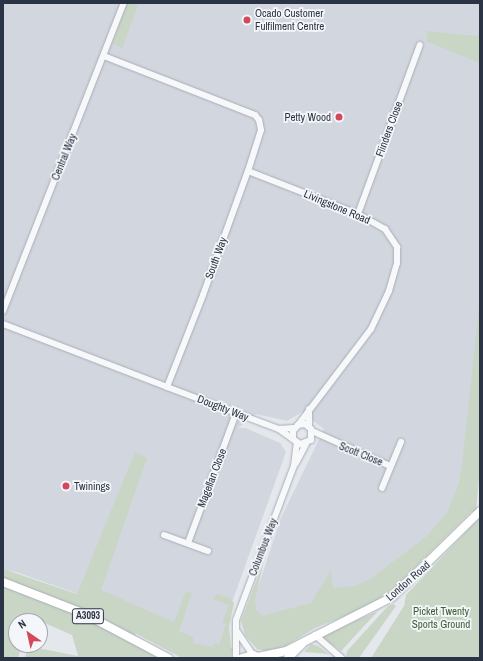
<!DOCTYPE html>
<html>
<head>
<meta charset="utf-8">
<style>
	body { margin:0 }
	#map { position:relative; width:483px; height:661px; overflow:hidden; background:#e4e7ec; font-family:"Archivo Narrow",sans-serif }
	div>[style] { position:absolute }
	.built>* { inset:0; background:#d2d6de }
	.green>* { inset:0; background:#c9d6c5 }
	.roads { filter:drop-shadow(0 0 1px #a9aeb7) drop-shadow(0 0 1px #a9aeb7) }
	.minor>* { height:6px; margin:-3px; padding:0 3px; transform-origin:3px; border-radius:3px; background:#f7f8fa }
	.major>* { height:8px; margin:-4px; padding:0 4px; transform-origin:4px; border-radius:4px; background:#fff }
	.dots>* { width:11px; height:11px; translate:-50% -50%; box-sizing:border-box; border:2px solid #f4f6f9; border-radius:50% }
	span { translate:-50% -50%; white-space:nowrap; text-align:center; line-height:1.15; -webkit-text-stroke:3.5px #f4f6f9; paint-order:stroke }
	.shield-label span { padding:1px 3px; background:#f4f6f9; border:1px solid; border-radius:3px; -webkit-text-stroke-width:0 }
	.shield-label { font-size:10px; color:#2b3445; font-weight:700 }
	.poi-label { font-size:11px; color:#2b3445 }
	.left { translate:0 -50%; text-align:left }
	.right { translate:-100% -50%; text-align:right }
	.street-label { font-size:11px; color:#2b3445 }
	.park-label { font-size:11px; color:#3f6138 }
	.frame { position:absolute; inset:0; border:4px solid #2b3445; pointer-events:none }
	.north { position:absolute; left:8px; top:613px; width:40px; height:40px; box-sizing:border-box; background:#f4f6f9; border:1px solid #a4a8b1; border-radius:50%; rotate:326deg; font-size:11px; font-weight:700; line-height:16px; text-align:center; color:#2b3445 }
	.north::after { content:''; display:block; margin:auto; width:14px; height:18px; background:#d1495b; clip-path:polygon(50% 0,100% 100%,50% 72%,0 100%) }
</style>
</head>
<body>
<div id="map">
	<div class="built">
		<div style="clip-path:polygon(3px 3px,480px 3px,480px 358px,465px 512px,336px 613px,264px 626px,249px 614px,281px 518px,324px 429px,302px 412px,287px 421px,256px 414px,238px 428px,245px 428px,280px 443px,286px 452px,226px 619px,226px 647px,212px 656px,104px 603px,16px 572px,3px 570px)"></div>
	</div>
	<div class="green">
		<div style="clip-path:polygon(127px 3px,139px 3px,122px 48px,113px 44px)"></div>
		<div style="clip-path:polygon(428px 31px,474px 36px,480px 34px,480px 63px,426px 41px)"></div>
		<div style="clip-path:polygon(480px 298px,480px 467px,476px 511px,471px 512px,389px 593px,362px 609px,315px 628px,284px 647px,265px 651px,257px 649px,245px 635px,241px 621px,264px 561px,255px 600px,256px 610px,262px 616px,311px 603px,331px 570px,333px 588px,355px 586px,370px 579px,427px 536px,448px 511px,459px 483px,462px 466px)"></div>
		<div style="clip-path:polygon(135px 452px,147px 458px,101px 590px,174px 622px,186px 591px,192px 593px,179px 631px,193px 637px,193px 643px,213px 647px,214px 643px,219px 645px,222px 637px,226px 624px,222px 623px,229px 605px,213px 599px,217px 594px,230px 598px,234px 603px,229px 627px,231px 648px,233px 648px,231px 658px,182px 658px,135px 633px,140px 647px,157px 658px,25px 658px,28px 646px,78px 656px,72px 635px,40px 621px,29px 619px,16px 621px,16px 645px,22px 645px,18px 658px,3px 658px,3px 569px,77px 594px)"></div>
		<div style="clip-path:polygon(480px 517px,480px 658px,371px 658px,404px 606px,406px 595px)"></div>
		<div style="clip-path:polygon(393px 604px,396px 606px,359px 658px,346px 658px,347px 651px,388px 606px)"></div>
		<div style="clip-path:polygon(378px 611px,341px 651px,324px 639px,324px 635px)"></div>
		<div style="clip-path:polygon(311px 644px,318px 646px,329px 654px,304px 652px)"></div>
	</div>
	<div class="roads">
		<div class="minor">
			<div style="left:248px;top:171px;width:118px;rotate:21.4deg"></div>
			<div style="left:358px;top:214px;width:31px;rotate:29deg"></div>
			<div style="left:385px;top:229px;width:22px;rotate:56deg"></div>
			<div style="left:397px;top:247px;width:16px;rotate:90deg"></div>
			<div style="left:397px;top:263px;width:29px;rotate:106deg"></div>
			<div style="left:389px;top:291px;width:42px;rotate:115.3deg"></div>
			<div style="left:371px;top:329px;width:121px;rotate:127.2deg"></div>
			<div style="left:358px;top:214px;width:180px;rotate:-69.9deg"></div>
			<div style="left:3px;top:311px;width:331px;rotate:-68.6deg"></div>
			<div style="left:3px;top:324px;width:176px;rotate:21deg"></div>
			<div style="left:167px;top:387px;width:99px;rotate:-68.6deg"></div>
			<div style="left:203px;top:295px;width:132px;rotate:-70.1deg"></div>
			<div style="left:248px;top:171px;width:43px;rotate:-72.4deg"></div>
			<div style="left:261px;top:130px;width:10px;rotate:-101deg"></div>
			<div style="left:259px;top:120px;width:6px;rotate:-129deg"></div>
			<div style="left:255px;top:115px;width:162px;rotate:-158.7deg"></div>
			<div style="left:167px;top:387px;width:120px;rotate:20.6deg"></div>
			<div style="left:279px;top:429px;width:26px;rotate:36deg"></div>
			<div style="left:300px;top:444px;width:12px;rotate:-20deg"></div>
			<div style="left:311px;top:440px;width:11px;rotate:-90deg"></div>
			<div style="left:311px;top:429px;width:8px;rotate:-140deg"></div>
			<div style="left:305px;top:424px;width:7px;rotate:172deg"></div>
			<div style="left:298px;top:425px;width:8px;rotate:130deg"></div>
			<div style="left:293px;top:431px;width:8px;rotate:90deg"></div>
			<div style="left:309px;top:409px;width:18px;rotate:90deg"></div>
			<div style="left:279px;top:429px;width:15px;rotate:-4deg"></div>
			<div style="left:312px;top:431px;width:85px;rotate:24.2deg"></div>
			<div style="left:296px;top:463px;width:21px;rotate:-62deg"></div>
			<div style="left:382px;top:488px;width:50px;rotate:-67.6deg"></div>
			<div style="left:164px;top:535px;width:47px;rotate:20deg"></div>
			<div style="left:188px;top:543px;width:139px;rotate:-69.7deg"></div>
			<div style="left:236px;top:630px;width:30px;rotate:56deg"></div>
			<div style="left:315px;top:635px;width:35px;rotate:41deg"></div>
			<div style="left:236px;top:658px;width:38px;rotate:-90deg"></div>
			<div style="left:236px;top:620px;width:165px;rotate:-69.4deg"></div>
			<div style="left:294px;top:466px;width:23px;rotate:-83deg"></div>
		</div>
		<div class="major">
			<div style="left:3px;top:582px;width:88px;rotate:21.3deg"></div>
			<div style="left:85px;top:614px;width:94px;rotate:27.9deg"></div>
			<div style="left:258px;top:657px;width:29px;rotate:-12deg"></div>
			<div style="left:286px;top:651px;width:119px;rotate:-27deg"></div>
			<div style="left:392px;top:597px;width:123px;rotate:-44.3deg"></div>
			<div style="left:242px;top:658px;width:11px;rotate:-15deg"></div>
			<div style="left:253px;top:655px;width:8px;rotate:23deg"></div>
			<div style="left:288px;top:658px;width:20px;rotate:-45deg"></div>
		</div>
	</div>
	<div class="dots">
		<div style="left:247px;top:20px;background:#d1495b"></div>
		<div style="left:339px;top:117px;background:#d1495b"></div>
		<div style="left:66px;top:486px;background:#d1495b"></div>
	</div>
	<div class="shield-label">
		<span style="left:88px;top:616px">A3093</span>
	</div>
	<div class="poi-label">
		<span class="left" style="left:255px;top:20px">Ocado Customer<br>Fulfilment Centre</span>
		<span class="right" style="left:331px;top:117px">Petty Wood</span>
		<span class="left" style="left:74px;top:486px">Twinings</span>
	</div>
	<div class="street-label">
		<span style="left:389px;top:129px;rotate:-70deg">Flinders Close</span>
		<span style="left:64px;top:157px;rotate:-68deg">Central Way</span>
		<span style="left:337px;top:207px;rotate:23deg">Livingstone Road</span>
		<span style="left:216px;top:258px;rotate:-70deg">South Way</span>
		<span style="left:223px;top:408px;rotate:21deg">Doughty Way</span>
		<span style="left:361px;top:454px;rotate:22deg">Scott Close</span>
		<span style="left:212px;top:478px;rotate:-69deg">Magellan Close</span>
		<span style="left:263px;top:547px;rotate:-69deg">Columbus Way</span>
		<span style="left:408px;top:581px;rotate:-41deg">London Road</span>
	</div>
	<div class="park-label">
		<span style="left:441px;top:618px">Picket Twenty<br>Sports Ground</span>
	</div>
	<div class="frame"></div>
	<div class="north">N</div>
</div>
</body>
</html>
